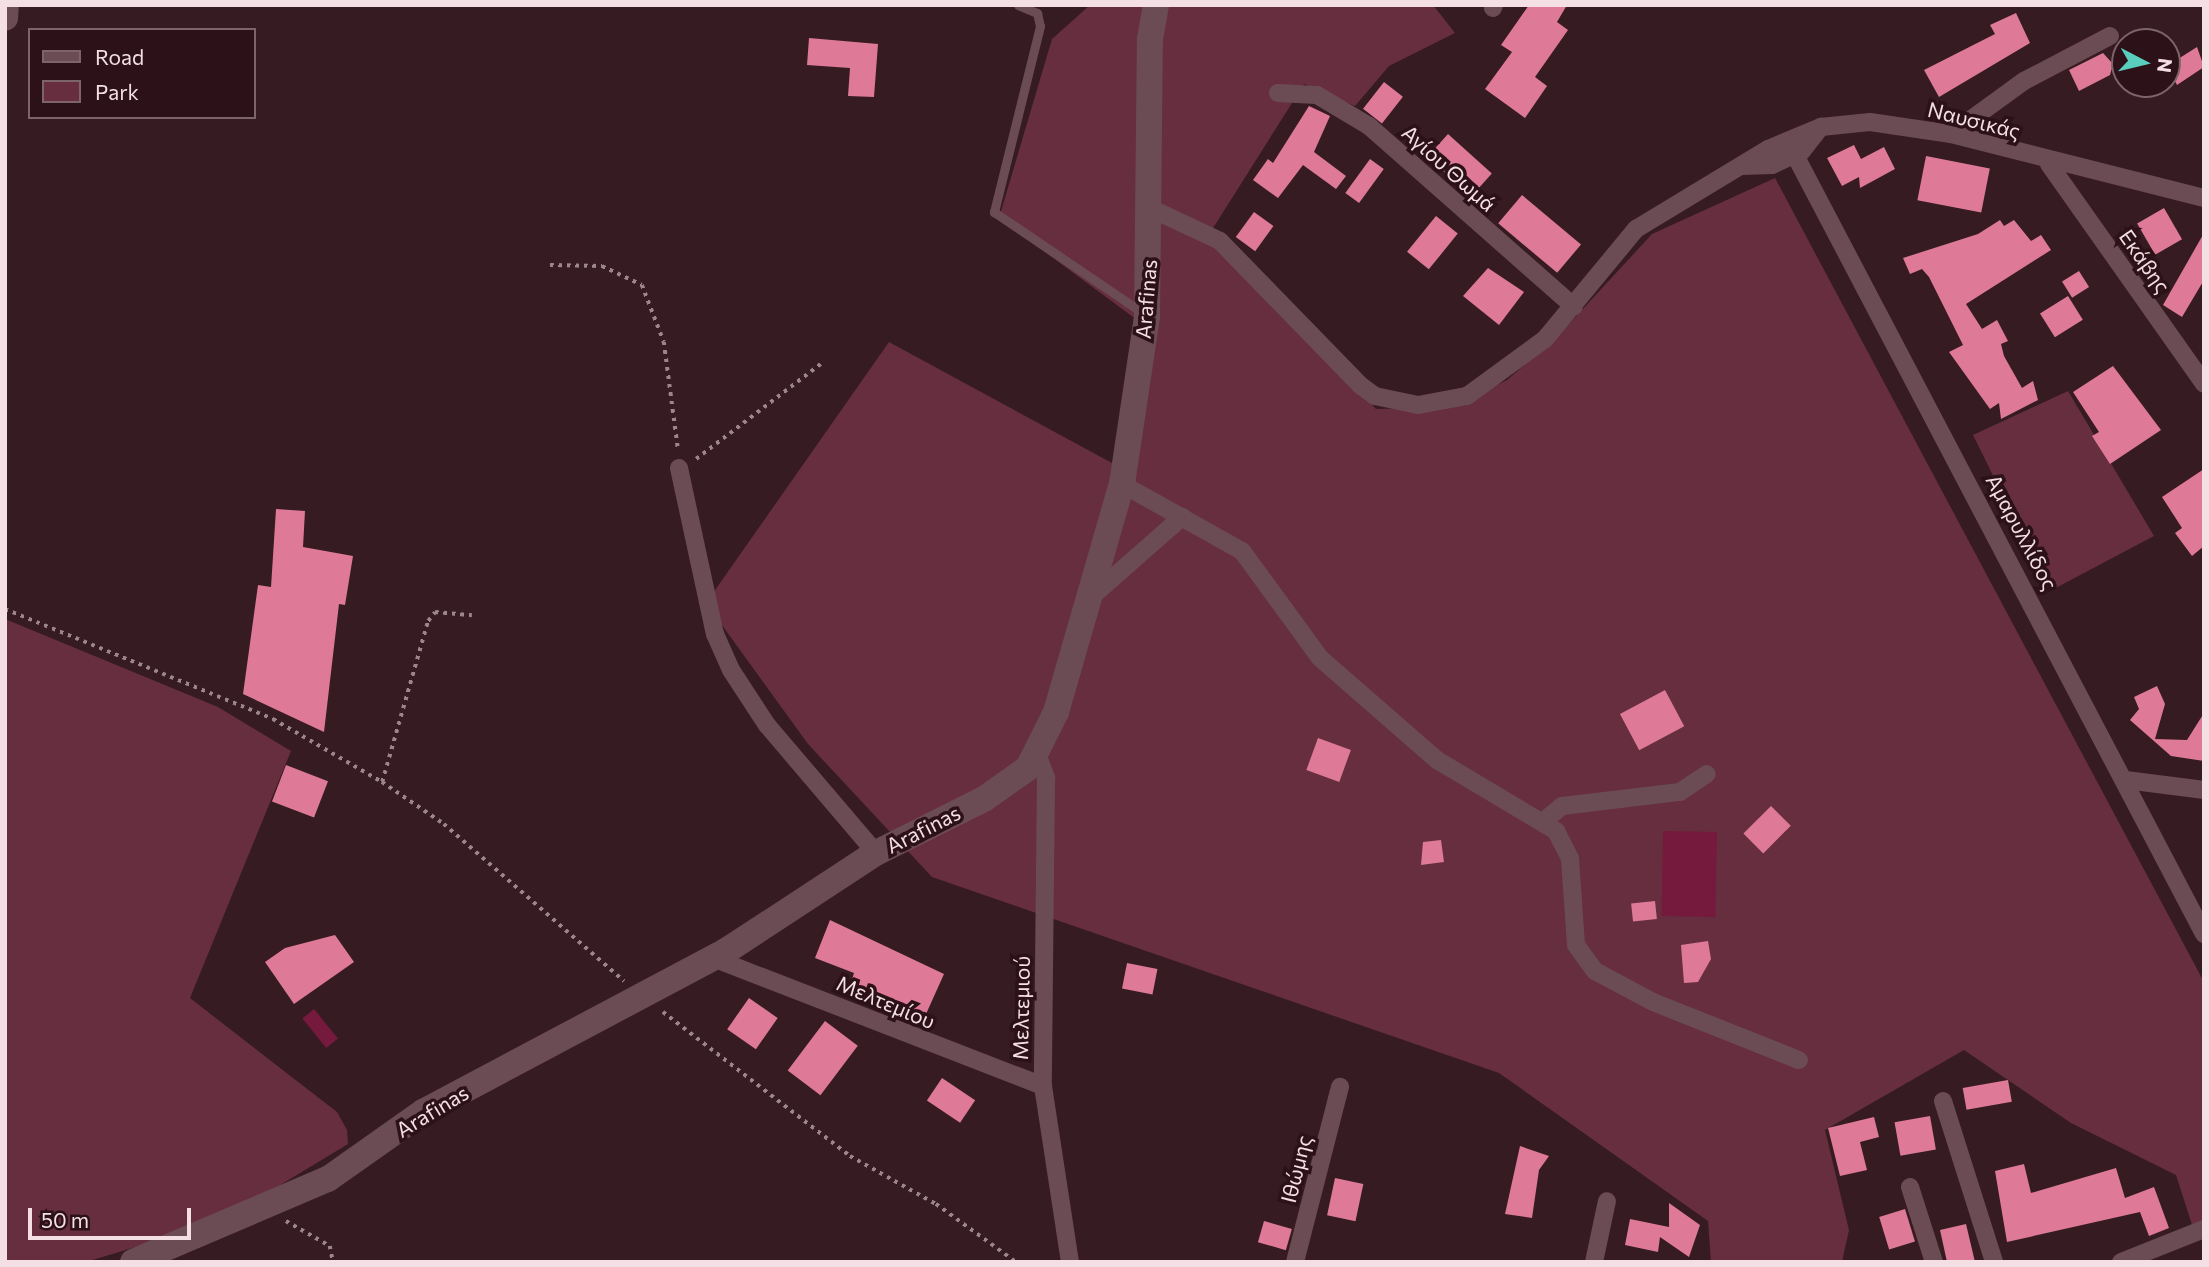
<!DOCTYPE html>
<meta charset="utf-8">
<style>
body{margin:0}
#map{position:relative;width:2209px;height:1267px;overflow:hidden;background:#361b23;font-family:Commissioner,sans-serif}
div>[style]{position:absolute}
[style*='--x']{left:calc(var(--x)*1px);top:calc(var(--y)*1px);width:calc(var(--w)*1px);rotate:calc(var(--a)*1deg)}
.green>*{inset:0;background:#662e3f}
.water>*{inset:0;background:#751a3d;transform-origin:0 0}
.building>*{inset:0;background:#de7a97;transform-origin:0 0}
.path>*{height:3.5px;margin-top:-1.75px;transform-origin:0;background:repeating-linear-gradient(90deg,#9c858b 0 3.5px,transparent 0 8.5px)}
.lane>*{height:9px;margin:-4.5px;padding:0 4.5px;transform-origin:4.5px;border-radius:4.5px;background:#6c4c54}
.street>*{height:18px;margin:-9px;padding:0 9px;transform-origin:9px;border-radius:9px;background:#6c4c54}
.secondary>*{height:26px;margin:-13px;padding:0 13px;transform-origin:13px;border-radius:13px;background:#6c4c54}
span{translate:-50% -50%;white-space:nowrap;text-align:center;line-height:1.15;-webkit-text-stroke:7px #2c1119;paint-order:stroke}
.street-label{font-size:21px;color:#f4e0e4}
.frame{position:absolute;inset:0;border:7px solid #f4e0e4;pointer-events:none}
.legend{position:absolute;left:28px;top:28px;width:228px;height:91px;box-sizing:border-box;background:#2c1119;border:2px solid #7c646a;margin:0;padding:9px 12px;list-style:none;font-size:21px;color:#f4e0e4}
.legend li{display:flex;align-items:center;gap:14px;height:35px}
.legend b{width:35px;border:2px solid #7c646a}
.north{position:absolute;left:2111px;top:28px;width:70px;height:70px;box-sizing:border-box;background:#2c1119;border:2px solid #7c646a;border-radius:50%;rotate:97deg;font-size:19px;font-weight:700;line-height:28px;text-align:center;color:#f4e0e4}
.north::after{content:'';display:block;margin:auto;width:24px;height:32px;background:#5acebd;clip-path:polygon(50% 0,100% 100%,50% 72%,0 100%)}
.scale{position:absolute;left:28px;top:1208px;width:163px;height:32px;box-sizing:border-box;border:4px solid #f4e0e4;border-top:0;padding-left:9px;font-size:21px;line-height:24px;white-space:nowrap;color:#f4e0e4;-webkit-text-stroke:5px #2c1119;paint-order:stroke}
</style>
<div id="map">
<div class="green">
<div style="clip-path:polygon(1090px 5px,1433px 5px,1455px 33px,1389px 66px,1355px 106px,1304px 84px,1208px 236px,1376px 409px,1452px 407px,1507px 380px,1556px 338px,1652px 234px,1775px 178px,2204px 982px,2204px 1227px,2194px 1231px,2176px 1175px,2071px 1123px,1964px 1050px,1825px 1130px,1849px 1230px,1842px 1262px,1711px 1262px,1708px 1221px,1499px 1073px,932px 877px,808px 744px,706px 603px,889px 342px,1136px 476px,1148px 328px,999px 218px,1052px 39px)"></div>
<div style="clip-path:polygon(2068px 391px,2154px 536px,2050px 591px,1973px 435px)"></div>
<div style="clip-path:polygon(5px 619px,218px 707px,291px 751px,190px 998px,337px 1112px,347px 1130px,348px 1144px,277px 1187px,155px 1241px,86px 1262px,5px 1262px)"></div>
</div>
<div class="water">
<div style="left:1663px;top:831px;width:54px;height:85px;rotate:1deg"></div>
<div style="left:314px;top:1009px;width:38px;height:15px;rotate:51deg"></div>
</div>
<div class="building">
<div style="clip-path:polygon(1529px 5px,1567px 5px,1557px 22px,1568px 30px,1535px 77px,1547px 86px,1525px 118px,1485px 89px,1512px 52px,1501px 45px)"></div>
<div style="clip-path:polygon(2016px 13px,2030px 43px,1939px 97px,1924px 70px,1995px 34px,1990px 25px)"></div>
<div style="clip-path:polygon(809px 38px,878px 44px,874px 97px,848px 96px,850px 68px,807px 65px)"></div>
<div style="clip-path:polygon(2197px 47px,2204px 67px,2177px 85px,2167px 66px)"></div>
<div style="clip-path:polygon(2103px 53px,2113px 64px,2110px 75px,2079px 91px,2069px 70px)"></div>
<div style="left:1384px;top:82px;width:24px;height:34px;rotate:38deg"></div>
<div style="clip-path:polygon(1309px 106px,1330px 116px,1314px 152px,1346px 176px,1336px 189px,1303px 165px,1278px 198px,1253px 180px,1268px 159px,1273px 163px)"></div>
<div style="left:1448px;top:134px;width:59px;height:31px;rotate:42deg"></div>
<div style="clip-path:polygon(1854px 145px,1861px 159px,1884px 147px,1895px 169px,1860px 188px,1859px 177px,1842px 186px,1827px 158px)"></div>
<div style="left:1926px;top:156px;width:65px;height:45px;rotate:11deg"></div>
<div style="left:1370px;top:159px;width:17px;height:42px;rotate:36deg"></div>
<div style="left:1522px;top:195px;width:77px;height:37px;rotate:40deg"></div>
<div style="left:2164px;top:208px;width:36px;height:31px;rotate:60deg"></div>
<div style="left:1254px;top:212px;width:24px;height:31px;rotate:36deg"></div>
<div style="left:1436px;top:216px;width:28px;height:46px;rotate:39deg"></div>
<div style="clip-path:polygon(2000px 220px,2004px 226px,2014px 220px,2031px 241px,2041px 235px,2051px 250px,1966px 304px,1982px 329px,1997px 320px,2008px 341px,2001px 344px,2004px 356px,2022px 388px,2033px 381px,2038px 400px,2001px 419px,1999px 403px,1990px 409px,1949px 352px,1963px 345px,1929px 277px,1922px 269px,1910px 274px,1903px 258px,1978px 234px)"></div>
<div style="clip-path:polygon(2204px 233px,2204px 280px,2182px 317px,2163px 305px)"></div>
<div style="clip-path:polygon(1488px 268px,1524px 292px,1499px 325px,1463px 296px)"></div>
<div style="left:2079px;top:271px;width:19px;height:20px;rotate:58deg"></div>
<div style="left:2068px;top:296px;width:28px;height:33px;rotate:58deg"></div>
<div style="clip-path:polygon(2113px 366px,2161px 430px,2110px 464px,2092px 436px,2099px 432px,2073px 392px)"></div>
<div style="clip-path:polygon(2204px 469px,2204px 546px,2192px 556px,2175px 533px,2182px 528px,2162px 497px)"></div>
<div style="clip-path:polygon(276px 509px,305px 511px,303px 547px,353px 556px,345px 605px,339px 604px,324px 732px,243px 694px,258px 585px,271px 587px)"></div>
<div style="clip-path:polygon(2157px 686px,2165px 704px,2155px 739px,2187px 740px,2204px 713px,2204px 761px,2171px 756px,2130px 720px,2139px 709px,2134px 697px)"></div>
<div style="left:1665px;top:690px;width:41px;height:51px;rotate:62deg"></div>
<div style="left:1318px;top:738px;width:35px;height:34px;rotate:20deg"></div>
<div style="left:286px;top:765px;width:45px;height:39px;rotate:21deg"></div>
<div style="left:1771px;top:806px;width:28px;height:39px;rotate:45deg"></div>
<div style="clip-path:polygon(1441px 840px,1444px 862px,1421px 865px,1423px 842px)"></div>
<div style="left:1655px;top:901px;width:18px;height:24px;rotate:84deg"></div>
<div style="clip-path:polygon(830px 920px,944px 974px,922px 1023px,890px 1009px,893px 1001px,850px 986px,854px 973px,815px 958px)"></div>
<div style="clip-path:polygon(335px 935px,354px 962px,294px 1004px,265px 962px,285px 948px)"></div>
<div style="clip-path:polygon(1708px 941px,1711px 959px,1698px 982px,1684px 983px,1681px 945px)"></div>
<div style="left:1127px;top:963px;width:31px;height:26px;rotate:11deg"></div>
<div style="left:749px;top:998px;width:35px;height:38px;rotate:35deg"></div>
<div style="left:825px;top:1021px;width:41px;height:62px;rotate:37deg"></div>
<div style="left:942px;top:1078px;width:40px;height:27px;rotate:34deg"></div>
<div style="left:2008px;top:1080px;width:22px;height:46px;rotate:80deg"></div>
<div style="left:1930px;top:1116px;width:34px;height:36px;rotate:80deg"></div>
<div style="clip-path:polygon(1874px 1117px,1879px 1137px,1860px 1142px,1867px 1170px,1840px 1176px,1828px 1128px)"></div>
<div style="clip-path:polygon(1520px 1146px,1549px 1156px,1539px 1170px,1532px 1218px,1505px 1214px)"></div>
<div style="clip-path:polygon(2024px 1164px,2031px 1193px,2116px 1168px,2125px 1198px,2154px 1187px,2169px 1228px,2149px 1236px,2140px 1212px,2007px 1242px,1995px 1171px)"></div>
<div style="left:1335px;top:1178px;width:29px;height:38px;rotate:12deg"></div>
<div style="clip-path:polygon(1669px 1203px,1700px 1225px,1689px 1257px,1660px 1237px,1658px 1252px,1625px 1245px,1630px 1219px,1669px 1227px)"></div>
<div style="left:1905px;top:1209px;width:34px;height:27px;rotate:73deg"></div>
<div style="left:1264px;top:1221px;width:29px;height:22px;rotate:16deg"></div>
<div style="clip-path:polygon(1966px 1224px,1975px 1262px,1947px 1262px,1940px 1230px)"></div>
</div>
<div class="path">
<div style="--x:550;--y:265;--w:52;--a:1.1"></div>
<div style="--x:602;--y:266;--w:44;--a:25.4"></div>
<div style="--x:642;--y:285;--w:61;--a:68.9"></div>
<div style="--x:664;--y:342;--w:107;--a:82.5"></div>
<div style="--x:696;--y:459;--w:158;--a:-37.3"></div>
<div style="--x:5;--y:609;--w:290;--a:22.3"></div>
<div style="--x:273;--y:719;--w:126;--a:30"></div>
<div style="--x:382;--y:782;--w:75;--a:34.1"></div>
<div style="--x:444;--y:824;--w:239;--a:41.1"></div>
<div style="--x:382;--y:782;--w:167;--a:-74.1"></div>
<div style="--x:428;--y:621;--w:11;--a:-52"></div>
<div style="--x:435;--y:612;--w:37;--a:5"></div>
<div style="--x:663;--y:1012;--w:236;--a:37.6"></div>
<div style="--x:850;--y:1156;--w:98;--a:29.2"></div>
<div style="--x:936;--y:1204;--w:99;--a:35.9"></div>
<div style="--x:286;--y:1221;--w:51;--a:29.6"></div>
<div style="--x:330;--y:1246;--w:16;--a:79"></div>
</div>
<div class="lane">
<div style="--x:1018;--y:5;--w:21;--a:23"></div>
<div style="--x:1037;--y:13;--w:13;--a:77"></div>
<div style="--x:1040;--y:26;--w:192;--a:103.9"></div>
<div style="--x:994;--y:212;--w:180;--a:34.1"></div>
</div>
<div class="street">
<div style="--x:1493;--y:8;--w:3;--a:-72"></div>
<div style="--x:1278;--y:93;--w:39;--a:3"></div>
<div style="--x:1317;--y:95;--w:61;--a:30.8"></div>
<div style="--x:1369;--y:126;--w:273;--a:41.4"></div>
<div style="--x:1951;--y:134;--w:90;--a:-36"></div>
<div style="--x:2024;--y:81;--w:97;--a:-27.6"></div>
<div style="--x:1795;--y:155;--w:880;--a:62.3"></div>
<div style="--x:2049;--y:164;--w:269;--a:54.8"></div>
<div style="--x:1741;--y:166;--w:31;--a:-2"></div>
<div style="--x:1772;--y:165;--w:33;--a:-25"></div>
<div style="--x:1802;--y:151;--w:31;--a:-52"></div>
<div style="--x:1152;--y:209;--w:75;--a:25.2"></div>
<div style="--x:1220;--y:241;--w:201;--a:45.8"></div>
<div style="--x:1360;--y:385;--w:19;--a:36"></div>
<div style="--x:1375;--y:396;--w:44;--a:11.8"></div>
<div style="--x:1418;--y:405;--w:50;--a:-10.4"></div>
<div style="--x:1467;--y:396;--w:97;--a:-36.2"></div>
<div style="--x:1545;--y:339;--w:143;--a:-50.4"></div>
<div style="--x:1636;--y:229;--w:154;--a:-31.2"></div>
<div style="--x:1768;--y:149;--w:57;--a:-22.5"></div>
<div style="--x:1821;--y:127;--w:49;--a:-5.8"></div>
<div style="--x:1870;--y:122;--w:82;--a:8.4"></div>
<div style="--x:1951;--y:134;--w:261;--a:14.2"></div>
<div style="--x:679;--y:468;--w:170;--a:77.8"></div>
<div style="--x:715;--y:634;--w:39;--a:66"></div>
<div style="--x:731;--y:670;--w:66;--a:56.8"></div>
<div style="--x:767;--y:725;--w:168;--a:49.6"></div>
<div style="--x:1122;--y:484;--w:137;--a:29.2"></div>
<div style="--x:1242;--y:551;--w:132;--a:53.9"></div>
<div style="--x:1320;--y:658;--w:155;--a:41.1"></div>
<div style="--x:1437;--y:760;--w:139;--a:30.8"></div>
<div style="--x:1556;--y:831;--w:31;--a:63"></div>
<div style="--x:1570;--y:859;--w:86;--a:86"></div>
<div style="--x:1576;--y:945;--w:32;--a:54"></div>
<div style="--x:1595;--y:971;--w:66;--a:28.1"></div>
<div style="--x:1653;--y:1002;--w:157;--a:21.7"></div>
<div style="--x:1090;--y:598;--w:123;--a:-41.4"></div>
<div style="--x:1037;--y:754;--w:26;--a:69"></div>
<div style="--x:1046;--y:778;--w:308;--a:90.6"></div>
<div style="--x:1043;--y:1086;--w:178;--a:81.3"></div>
<div style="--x:2126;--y:780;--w:79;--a:7.3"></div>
<div style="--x:1544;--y:821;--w:23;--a:-40"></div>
<div style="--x:1562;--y:806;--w:119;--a:-6.8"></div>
<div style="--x:1680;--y:792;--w:32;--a:-34"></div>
<div style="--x:713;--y:958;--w:354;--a:21.2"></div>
<div style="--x:1943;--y:1101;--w:169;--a:72.4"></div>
<div style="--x:1910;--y:1187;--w:79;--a:72.3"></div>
<div style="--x:1295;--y:1262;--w:181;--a:-75.6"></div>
<div style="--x:1594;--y:1262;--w:62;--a:-78"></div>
<div style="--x:2121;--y:1262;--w:89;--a:-21.7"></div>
</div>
<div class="secondary">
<div style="--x:5;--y:18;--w:13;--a:-86"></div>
<div style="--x:133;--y:1262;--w:212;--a:-23.1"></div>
<div style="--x:328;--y:1179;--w:116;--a:-35.2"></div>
<div style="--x:423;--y:1112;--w:343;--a:-28"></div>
<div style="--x:726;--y:951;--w:179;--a:-33.2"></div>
<div style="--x:876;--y:853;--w:121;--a:-26.6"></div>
<div style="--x:984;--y:799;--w:54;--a:-35.2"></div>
<div style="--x:1028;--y:768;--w:63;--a:-63.4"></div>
<div style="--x:1056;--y:712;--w:237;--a:-73.9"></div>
<div style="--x:1122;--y:484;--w:170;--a:-81.5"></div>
<div style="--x:1147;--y:316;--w:277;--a:-89.4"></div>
<div style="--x:1150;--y:39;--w:35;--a:-80"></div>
</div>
<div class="street-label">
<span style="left:1974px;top:120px;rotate:14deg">Ναυσικάς</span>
<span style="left:1449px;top:168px;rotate:42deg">Αγίου Θωμά</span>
<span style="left:2145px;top:261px;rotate:55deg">Εκάβης</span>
<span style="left:1146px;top:299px;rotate:-85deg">Arafinas</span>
<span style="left:2022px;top:532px;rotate:62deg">Αμαρυλλίδος</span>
<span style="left:923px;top:829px;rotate:-27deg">Arafinas</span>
<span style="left:886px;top:1002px;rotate:23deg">Μελτεμίου</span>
<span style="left:1021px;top:1008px;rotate:-89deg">Μελτεμιού</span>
<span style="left:432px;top:1111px;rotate:-31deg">Arafinas</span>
<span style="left:1296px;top:1169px;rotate:-76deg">Ιθώμης</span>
</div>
<div class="frame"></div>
<ul class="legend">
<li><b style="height:9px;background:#6c4c54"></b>Road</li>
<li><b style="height:19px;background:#662e3f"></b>Park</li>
</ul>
<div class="north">N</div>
<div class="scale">50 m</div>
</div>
